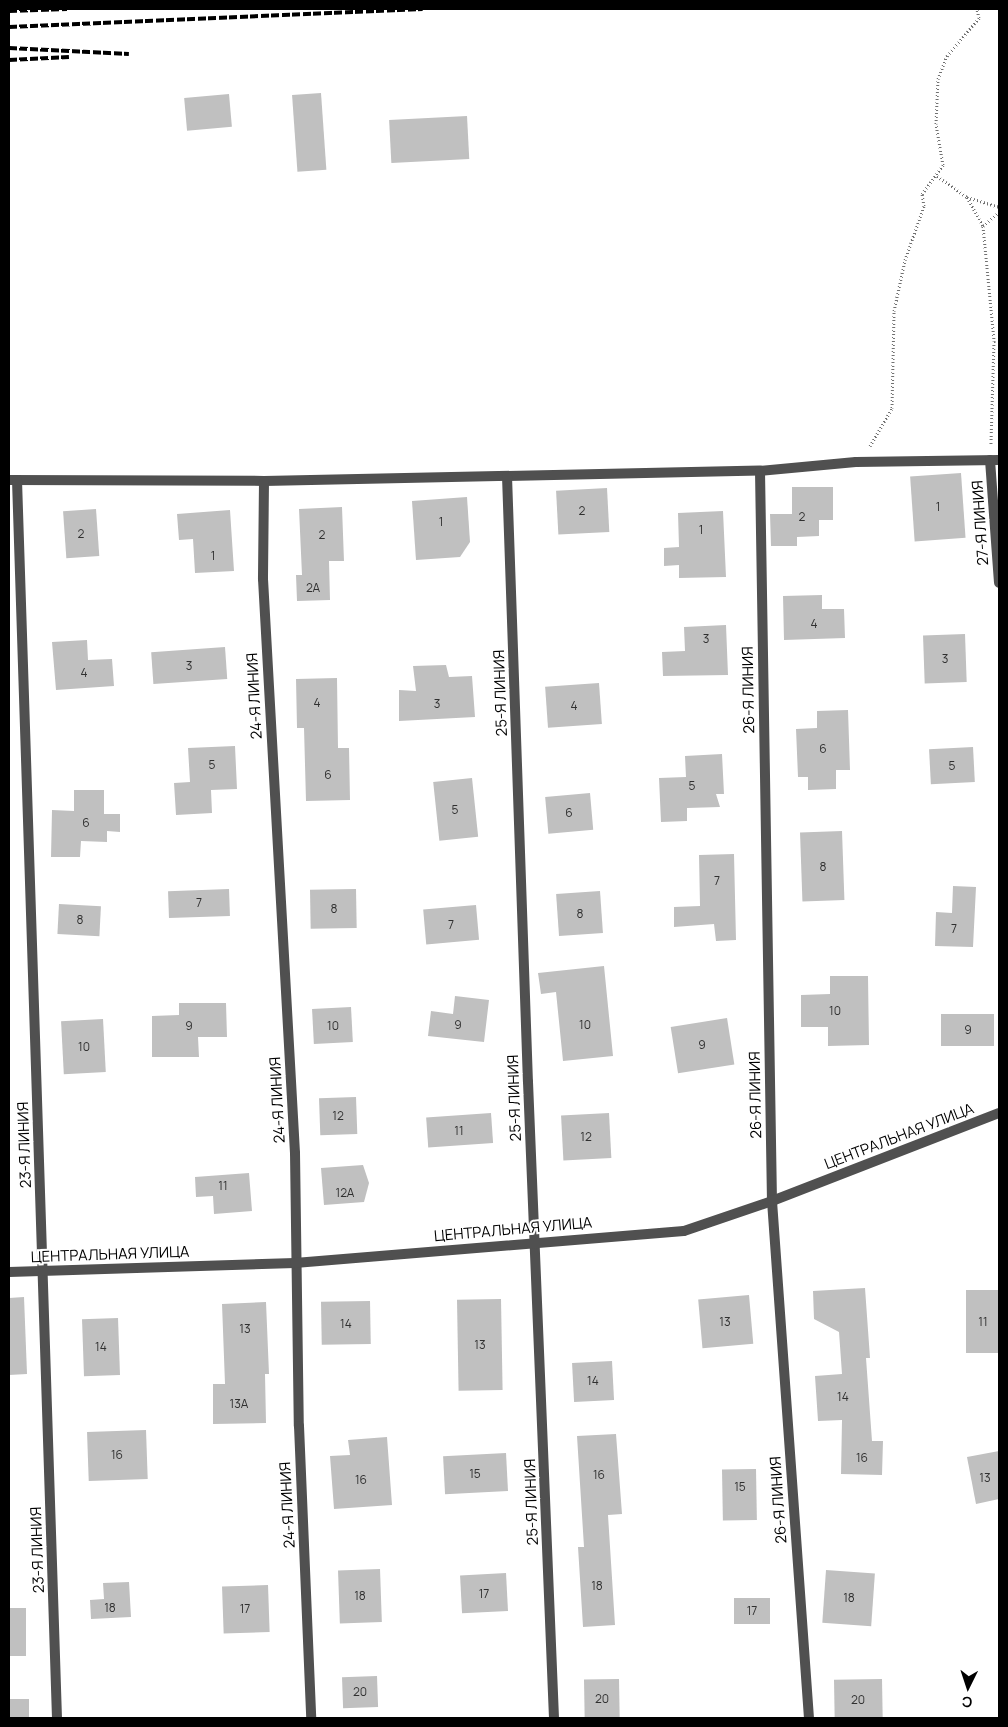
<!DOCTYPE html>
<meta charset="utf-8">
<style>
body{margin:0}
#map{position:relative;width:1008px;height:1727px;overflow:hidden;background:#fff;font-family:Manrope,sans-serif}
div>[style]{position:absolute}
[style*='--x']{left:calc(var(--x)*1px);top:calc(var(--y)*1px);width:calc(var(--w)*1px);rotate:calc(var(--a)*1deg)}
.building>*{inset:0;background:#c0c0c0;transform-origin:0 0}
.path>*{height:3px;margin-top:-1.5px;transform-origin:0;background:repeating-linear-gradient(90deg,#727272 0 1px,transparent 0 3.5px)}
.service>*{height:10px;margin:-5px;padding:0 5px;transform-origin:5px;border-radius:5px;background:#505050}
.minor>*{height:10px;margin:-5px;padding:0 5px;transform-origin:5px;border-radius:5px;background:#505050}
.rail>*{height:4px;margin-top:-2px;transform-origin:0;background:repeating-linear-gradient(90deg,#000 0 8px,transparent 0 10.5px)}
span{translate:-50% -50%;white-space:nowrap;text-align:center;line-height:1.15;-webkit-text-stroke:4px #fff;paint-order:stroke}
.number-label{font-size:12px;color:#303030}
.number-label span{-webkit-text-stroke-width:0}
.street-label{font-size:15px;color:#000}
.frame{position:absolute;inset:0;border:10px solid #000;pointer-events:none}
.north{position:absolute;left:943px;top:1662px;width:50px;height:50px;-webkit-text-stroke:4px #fff;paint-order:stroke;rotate:184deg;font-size:14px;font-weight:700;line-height:20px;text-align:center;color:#000}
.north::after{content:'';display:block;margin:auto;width:18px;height:22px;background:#000;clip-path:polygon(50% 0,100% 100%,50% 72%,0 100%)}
</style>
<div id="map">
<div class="building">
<div style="left:321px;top:93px;width:77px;height:29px;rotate:86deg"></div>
<div style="left:229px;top:94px;width:33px;height:45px;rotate:85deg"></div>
<div style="left:467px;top:116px;width:43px;height:78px;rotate:87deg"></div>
<div style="left:961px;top:473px;width:65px;height:51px;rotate:86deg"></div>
<div style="clip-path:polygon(792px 487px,833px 487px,833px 520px,819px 520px,819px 536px,797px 537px,797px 546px,771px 546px,770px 514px,792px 514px)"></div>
<div style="left:607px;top:488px;width:44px;height:51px;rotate:87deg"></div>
<div style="clip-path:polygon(467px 497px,470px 542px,460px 557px,416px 560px,412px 501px)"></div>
<div style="clip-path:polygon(342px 507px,344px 561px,329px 561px,330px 600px,297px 601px,296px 575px,302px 575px,299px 509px)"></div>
<div style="left:96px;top:509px;width:47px;height:33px;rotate:86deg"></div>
<div style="clip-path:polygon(230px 510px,234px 571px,195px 573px,193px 539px,179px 540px,177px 514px)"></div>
<div style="clip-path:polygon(723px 511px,726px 577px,679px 578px,679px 565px,664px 566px,664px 548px,679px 547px,678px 513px)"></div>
<div style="clip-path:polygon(822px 595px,822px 609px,844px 609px,845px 638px,784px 640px,783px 596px)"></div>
<div style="clip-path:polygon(726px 625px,728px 675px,663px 676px,662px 652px,685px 651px,684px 627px)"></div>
<div style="left:965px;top:634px;width:48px;height:42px;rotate:88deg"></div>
<div style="clip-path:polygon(87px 640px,88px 660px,112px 659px,114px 686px,56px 690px,52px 642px)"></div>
<div style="left:225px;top:647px;width:32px;height:74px;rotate:86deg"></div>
<div style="clip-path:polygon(446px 665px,449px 677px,472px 676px,475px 717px,399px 721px,399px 690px,416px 691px,413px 666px)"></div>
<div style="clip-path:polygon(337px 678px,338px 748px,349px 748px,350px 800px,306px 801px,304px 728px,297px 728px,296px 679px)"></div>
<div style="left:599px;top:683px;width:41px;height:54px;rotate:86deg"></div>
<div style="clip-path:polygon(848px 710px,850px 770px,836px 770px,836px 789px,808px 790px,808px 777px,798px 777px,796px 729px,817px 728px,817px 711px)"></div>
<div style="clip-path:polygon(235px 746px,237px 789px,211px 790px,212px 813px,176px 815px,174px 783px,190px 782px,188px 748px)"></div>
<div style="left:973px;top:747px;width:35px;height:44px;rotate:87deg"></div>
<div style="clip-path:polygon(722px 754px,724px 794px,716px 794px,720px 807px,687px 808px,687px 821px,661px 822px,659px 778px,686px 777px,685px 756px)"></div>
<div style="left:472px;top:778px;width:59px;height:39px;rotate:84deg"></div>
<div style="clip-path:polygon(74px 790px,104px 790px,104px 814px,120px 814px,120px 832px,107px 831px,107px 842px,81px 841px,80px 857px,51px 857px,52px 810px,74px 811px)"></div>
<div style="left:590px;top:793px;width:37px;height:45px;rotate:85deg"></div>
<div style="left:842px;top:831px;width:69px;height:42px;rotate:88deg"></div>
<div style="clip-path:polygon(734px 854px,736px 940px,716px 941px,714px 924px,674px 927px,674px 907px,700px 906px,699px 855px)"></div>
<div style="clip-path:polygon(953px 886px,976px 887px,973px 947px,935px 946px,936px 912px,952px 913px)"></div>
<div style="left:229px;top:889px;width:27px;height:61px;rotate:88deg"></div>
<div style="left:356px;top:889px;width:39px;height:46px;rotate:89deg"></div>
<div style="left:600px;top:891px;width:42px;height:44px;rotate:86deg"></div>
<div style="left:59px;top:904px;width:42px;height:30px;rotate:3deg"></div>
<div style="left:476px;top:905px;width:35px;height:53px;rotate:85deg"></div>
<div style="clip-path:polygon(604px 966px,613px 1056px,563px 1061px,556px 992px,541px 994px,538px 973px)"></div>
<div style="clip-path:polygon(830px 976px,868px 976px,869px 1045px,828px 1046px,828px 1027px,801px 1027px,801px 995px,830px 994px)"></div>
<div style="clip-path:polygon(455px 996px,489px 1000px,484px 1042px,428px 1036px,431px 1011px,453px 1014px)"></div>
<div style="clip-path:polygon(179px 1003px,226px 1003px,227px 1037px,198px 1037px,199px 1057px,152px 1057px,152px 1016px,179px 1015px)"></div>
<div style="left:351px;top:1007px;width:35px;height:39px;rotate:87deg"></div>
<div style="left:941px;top:1014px;width:53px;height:32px"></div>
<div style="left:727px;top:1018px;width:47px;height:57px;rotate:81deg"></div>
<div style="left:103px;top:1019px;width:53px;height:42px;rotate:87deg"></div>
<div style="left:356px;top:1097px;width:37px;height:37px;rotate:88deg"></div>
<div style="left:491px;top:1113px;width:30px;height:65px;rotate:86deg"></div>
<div style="left:609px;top:1113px;width:45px;height:48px;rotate:87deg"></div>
<div style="clip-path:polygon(363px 1165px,369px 1183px,364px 1202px,324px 1205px,321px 1168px)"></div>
<div style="clip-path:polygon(249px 1173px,252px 1211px,214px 1214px,213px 1196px,196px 1197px,195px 1177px)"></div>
<div style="clip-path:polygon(865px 1288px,870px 1358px,866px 1358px,872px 1441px,883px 1441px,882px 1475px,841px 1474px,842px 1420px,818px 1421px,815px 1376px,842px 1374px,839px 1332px,814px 1319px,813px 1291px)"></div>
<div style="left:999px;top:1290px;width:63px;height:33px;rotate:90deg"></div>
<div style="left:749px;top:1295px;width:49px;height:51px;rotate:85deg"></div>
<div style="clip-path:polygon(24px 1297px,27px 1374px,9px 1375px,9px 1298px)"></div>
<div style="left:501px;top:1299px;width:91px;height:44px;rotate:89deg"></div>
<div style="left:370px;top:1301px;width:43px;height:49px;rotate:89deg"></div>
<div style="clip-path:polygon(266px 1302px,269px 1374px,265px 1374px,266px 1423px,213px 1424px,213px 1384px,225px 1384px,222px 1304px)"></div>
<div style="left:118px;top:1318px;width:57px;height:36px;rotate:88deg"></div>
<div style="left:612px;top:1361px;width:39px;height:40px;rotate:87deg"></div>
<div style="left:146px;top:1430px;width:49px;height:59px;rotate:88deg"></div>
<div style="clip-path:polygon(616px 1434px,622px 1514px,608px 1515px,615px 1625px,583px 1627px,578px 1547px,584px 1547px,577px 1436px)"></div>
<div style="clip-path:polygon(387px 1437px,392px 1505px,334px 1509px,330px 1456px,350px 1455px,348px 1440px)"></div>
<div style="clip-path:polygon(999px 1451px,999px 1499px,976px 1504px,967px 1457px)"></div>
<div style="left:506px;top:1453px;width:38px;height:63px;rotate:87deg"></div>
<div style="left:756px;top:1469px;width:51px;height:34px;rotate:89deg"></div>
<div style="left:380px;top:1569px;width:53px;height:42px;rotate:88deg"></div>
<div style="left:826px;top:1570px;width:49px;height:53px;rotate:4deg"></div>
<div style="left:506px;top:1573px;width:38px;height:46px;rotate:87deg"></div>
<div style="clip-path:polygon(129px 1582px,131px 1617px,91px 1619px,90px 1600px,104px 1599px,103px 1583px)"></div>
<div style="left:268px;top:1585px;width:47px;height:46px;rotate:88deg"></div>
<div style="left:734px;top:1598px;width:36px;height:26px"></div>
<div style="left:9px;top:1608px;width:17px;height:48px"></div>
<div style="left:377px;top:1676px;width:31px;height:35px;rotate:88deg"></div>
<div style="left:619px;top:1679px;width:39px;height:35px;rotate:89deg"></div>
<div style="left:882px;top:1679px;width:39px;height:48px;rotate:89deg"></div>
<div style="left:9px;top:1699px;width:20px;height:19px"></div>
</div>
<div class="path">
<div style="--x:937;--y:176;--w:37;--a:35"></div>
<div style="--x:967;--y:197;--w:34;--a:17"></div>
<div style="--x:967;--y:197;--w:33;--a:61"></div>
<div style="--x:983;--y:226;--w:116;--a:84.5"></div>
<div style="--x:994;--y:341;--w:103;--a:91.7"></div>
<div style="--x:983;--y:226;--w:21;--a:-41"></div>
<div style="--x:870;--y:446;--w:44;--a:-59.9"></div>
<div style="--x:892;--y:408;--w:97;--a:-88.8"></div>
<div style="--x:894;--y:311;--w:52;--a:-77.8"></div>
<div style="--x:905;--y:260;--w:57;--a:-70.6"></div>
<div style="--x:924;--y:206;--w:12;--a:-99"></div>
<div style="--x:922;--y:194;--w:36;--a:-54"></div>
<div style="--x:943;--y:165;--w:42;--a:-99.7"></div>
<div style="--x:936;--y:124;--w:45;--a:-87.5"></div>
<div style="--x:938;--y:79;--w:25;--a:-69"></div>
<div style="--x:947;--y:56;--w:50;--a:-49.9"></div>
<div style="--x:979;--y:18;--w:9;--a:-103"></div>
</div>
<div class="service">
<div style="--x:9;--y:480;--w:255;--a:0.2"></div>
<div style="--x:264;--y:481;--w:496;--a:-1.2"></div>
<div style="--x:760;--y:471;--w:96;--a:-5.4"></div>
<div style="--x:856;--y:462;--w:143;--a:-0.8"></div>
</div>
<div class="minor">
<div style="--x:990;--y:460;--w:123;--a:85.8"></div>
<div style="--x:760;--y:471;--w:730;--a:89.06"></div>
<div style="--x:772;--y:1201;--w:518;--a:85.91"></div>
<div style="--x:507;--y:476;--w:606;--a:88.02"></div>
<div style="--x:528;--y:1082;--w:637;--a:87.66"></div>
<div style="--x:17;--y:480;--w:1239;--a:88.15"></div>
<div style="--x:264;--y:481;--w:98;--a:90.6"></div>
<div style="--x:263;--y:579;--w:575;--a:86.81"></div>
<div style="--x:295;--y:1153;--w:273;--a:89.2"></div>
<div style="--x:299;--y:1426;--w:292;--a:87.6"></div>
<div style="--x:9;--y:1272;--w:286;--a:-1.8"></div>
<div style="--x:295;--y:1263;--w:390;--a:-4.7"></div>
<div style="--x:684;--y:1231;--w:93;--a:-18.8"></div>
<div style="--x:772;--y:1201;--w:243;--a:-21.2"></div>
</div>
<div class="rail">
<div style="--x:9;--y:11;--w:58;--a:-2"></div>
<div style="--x:9;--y:27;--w:414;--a:-2.5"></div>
<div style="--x:9;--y:48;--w:120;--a:2.9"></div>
<div style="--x:9;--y:60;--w:60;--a:-2.9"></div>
</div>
<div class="number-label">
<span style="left:938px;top:507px">1</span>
<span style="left:582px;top:511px">2</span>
<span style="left:802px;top:517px">2</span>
<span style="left:441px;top:522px">1</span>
<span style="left:701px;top:530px">1</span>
<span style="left:81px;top:534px">2</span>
<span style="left:322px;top:535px">2</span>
<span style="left:213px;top:556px">1</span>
<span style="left:313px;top:588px">2А</span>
<span style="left:814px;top:624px">4</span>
<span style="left:706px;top:639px">3</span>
<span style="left:945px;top:659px">3</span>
<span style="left:189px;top:666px">3</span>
<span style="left:84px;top:673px">4</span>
<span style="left:317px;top:703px">4</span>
<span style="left:437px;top:704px">3</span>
<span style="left:574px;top:706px">4</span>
<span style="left:823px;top:749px">6</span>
<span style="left:212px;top:765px">5</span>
<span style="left:952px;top:766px">5</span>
<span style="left:328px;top:775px">6</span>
<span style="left:692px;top:786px">5</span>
<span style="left:455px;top:810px">5</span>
<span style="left:569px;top:813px">6</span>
<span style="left:86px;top:823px">6</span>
<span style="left:823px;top:867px">8</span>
<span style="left:717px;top:881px">7</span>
<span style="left:199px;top:903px">7</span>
<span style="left:334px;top:909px">8</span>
<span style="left:580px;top:914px">8</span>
<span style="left:80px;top:920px">8</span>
<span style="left:451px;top:925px">7</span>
<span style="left:954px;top:929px">7</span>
<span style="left:835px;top:1011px">10</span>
<span style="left:458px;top:1025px">9</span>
<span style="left:585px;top:1025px">10</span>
<span style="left:189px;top:1026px">9</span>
<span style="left:333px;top:1026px">10</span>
<span style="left:968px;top:1030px">9</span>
<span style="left:702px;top:1045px">9</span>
<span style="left:84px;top:1047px">10</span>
<span style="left:338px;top:1116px">12</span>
<span style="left:459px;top:1131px">11</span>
<span style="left:586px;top:1137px">12</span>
<span style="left:223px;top:1186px">11</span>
<span style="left:345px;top:1193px">12А</span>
<span style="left:725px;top:1322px">13</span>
<span style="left:983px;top:1322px">11</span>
<span style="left:346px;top:1324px">14</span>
<span style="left:245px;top:1329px">13</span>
<span style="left:480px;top:1345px">13</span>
<span style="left:101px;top:1347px">14</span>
<span style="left:593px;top:1381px">14</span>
<span style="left:843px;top:1397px">14</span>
<span style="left:239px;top:1404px">13А</span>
<span style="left:117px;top:1455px">16</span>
<span style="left:862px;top:1458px">16</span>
<span style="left:475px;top:1474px">15</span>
<span style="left:599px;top:1475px">16</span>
<span style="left:985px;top:1478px">13</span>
<span style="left:361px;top:1480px">16</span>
<span style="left:740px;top:1487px">15</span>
<span style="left:597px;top:1586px">18</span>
<span style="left:484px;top:1594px">17</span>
<span style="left:360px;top:1596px">18</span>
<span style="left:849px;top:1598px">18</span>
<span style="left:110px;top:1608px">18</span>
<span style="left:245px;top:1609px">17</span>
<span style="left:752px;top:1611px">17</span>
<span style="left:360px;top:1692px">20</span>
<span style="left:602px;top:1699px">20</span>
<span style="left:858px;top:1700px">20</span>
</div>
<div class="street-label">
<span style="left:980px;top:523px;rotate:-94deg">27-Я ЛИНИЯ</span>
<span style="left:748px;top:690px;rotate:-91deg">26-Я ЛИНИЯ</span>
<span style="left:500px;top:693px;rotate:-92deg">25-Я ЛИНИЯ</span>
<span style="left:254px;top:696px;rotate:-93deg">24-Я ЛИНИЯ</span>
<span style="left:755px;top:1095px;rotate:-91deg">26-Я ЛИНИЯ</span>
<span style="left:514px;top:1098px;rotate:-92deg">25-Я ЛИНИЯ</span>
<span style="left:277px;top:1100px;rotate:-93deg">24-Я ЛИНИЯ</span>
<span style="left:899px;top:1136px;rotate:-21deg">ЦЕНТРАЛЬНАЯ УЛИЦА</span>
<span style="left:24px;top:1145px;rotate:-92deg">23-Я ЛИНИЯ</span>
<span style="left:513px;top:1229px;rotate:-5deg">ЦЕНТРАЛЬНАЯ УЛИЦА</span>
<span style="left:110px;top:1254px;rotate:-2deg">ЦЕНТРАЛЬНАЯ УЛИЦА</span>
<span style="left:778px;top:1500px;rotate:-94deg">26-Я ЛИНИЯ</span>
<span style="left:531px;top:1502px;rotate:-92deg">25-Я ЛИНИЯ</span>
<span style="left:287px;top:1505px;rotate:-93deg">24-Я ЛИНИЯ</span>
<span style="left:37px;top:1550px;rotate:-92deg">23-Я ЛИНИЯ</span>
</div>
<div class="frame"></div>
<div class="north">С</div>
</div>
